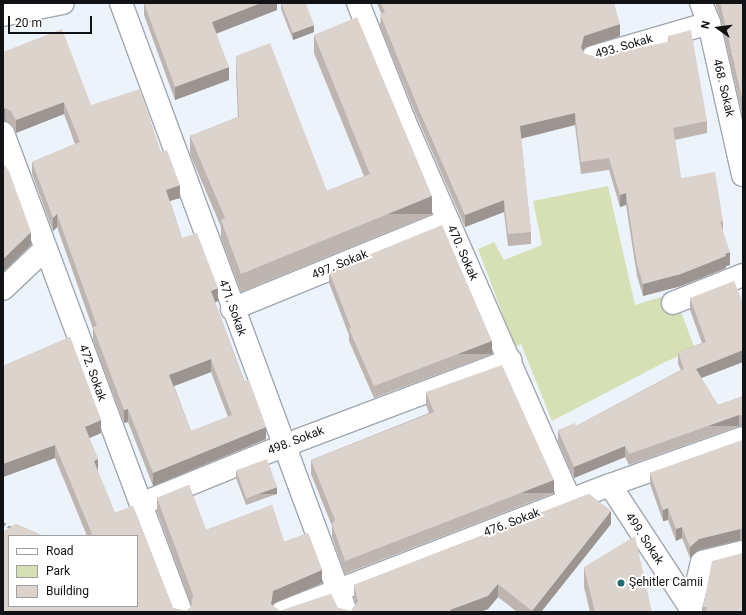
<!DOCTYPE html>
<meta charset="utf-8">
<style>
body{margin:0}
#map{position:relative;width:746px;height:615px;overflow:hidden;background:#ecf3fb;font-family:Roboto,sans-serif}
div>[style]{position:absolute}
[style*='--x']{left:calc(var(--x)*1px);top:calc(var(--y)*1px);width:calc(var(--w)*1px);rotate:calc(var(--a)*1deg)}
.green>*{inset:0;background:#d7e0b4}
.path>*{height:2.5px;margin-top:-1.25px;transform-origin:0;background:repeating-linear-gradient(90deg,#a2a8ae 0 3px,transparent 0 6px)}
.roads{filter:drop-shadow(1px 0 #a1a7af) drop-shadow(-1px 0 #a1a7af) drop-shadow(0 1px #a1a7af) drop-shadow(0 -1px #a1a7af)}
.minor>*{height:22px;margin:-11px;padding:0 11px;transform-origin:11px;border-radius:11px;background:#fff}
.tertiary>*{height:22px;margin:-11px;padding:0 11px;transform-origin:11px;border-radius:11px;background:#fff}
.wall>*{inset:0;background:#beb5b0}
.shaded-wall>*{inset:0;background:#9b9490;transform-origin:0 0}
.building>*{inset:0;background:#ddd3cd;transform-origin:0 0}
.dots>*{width:11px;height:11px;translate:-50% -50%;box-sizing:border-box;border:2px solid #fff;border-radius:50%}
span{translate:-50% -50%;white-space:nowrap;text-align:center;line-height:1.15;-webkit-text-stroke:4px #fff;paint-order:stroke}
.street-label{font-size:12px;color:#101215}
.poi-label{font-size:12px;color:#101215}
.left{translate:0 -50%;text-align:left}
.frame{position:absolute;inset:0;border:4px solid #101215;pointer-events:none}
.legend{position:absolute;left:8px;top:535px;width:130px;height:72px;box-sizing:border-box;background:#fff;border:1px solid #9fa0a1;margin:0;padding:5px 7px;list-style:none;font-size:12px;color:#101215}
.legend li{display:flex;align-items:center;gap:8px;height:20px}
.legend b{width:20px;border:1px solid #9fa0a1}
.north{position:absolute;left:698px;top:8px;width:40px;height:40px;-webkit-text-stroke:3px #fff;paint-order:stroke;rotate:284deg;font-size:11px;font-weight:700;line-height:16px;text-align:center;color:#101215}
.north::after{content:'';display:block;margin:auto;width:14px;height:18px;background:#101215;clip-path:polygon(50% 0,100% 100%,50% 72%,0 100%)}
.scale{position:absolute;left:8px;top:16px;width:84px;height:18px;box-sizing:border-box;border:2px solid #101215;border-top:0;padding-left:5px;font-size:12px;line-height:14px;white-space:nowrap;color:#101215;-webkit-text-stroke:3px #fff;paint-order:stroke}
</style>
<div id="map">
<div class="green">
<div style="clip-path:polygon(608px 186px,635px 305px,674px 293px,695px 349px,665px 362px,552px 421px,521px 344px,515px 347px,478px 249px,494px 242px,504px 260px,542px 245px,533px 201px)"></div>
</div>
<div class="path">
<div style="--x:3;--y:523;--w:12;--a:31"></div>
</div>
<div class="roads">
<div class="minor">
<div style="--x:121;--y:3;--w:649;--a:69.72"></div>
<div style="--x:358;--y:3;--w:126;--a:68.5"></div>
<div style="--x:404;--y:120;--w:415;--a:66.4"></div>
<div style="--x:701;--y:3;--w:22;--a:68"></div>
<div style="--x:709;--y:23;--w:156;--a:77.4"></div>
<div style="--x:593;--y:57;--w:121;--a:-16.3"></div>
<div style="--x:3;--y:133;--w:511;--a:69.61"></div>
<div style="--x:3;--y:289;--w:58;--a:-43.6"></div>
<div style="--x:673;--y:303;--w:75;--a:-21.8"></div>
<div style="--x:232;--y:309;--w:233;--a:-22.2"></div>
<div style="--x:610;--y:485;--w:148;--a:56.8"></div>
<div style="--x:141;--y:504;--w:153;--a:-22.2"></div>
<div style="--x:283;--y:446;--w:243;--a:-20.7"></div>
<div style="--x:282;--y:612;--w:352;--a:-21.2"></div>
<div style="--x:610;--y:485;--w:141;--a:-19.5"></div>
<div style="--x:690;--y:612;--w:51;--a:-76.5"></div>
<div style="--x:702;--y:562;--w:42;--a:-13.7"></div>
</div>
<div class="tertiary">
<div style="--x:3;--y:15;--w:61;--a:-11.3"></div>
</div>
</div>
<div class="wall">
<div style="clip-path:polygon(144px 3px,277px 3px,277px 10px,216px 34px,229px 80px,175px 100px,144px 15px)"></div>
<div style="clip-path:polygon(281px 3px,314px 32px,293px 40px,281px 9px)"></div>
<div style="clip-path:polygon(377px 3px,614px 3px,620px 36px,584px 48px,583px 52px,585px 54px,597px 57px,668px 42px,668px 36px,707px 121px,707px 133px,675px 140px,681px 178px,723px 221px,723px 231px,730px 265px,726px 266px,726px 268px,681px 286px,643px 296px,637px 276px,626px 205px,620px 207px,609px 170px,581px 174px,575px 125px,521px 138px,531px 232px,531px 244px,508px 246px,504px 212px,465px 227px,416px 115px,380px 26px,381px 13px)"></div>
<div style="clip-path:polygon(715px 3px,743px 3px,743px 118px,721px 20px)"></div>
<div style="clip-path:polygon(314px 35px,432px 214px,241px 292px,221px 238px,221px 227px,190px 154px,190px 136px,238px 117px,236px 74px,236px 56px,327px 191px,364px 176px,314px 53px)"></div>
<div style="clip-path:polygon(evenodd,3px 52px,91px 105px,161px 152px,180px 198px,170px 201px,182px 238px,218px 301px,215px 302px,266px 439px,153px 486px,128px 422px,124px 423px,93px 340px,93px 329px,57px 227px,53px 231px,32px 174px,32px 162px,75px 144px,64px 114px,16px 133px,11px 124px,5px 121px,3px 52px,211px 372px,228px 417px,191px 431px,174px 386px,211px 372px)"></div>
<div style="clip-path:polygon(329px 271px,492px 354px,374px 398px,349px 341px,349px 335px,329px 283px)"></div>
<div style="clip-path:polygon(690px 298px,743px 303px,743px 362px,701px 378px,718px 405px,743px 396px,743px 427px,739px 426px,629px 465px,625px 457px,574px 478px,558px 442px,558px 430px,576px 426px,681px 370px,678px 364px,678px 352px,702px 343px,690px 310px)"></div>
<div style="clip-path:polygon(70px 337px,101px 420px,101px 433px,89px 438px,98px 459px,98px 472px,115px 513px,133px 506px,173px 608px,186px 611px,191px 607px,191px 604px,157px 511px,157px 498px,189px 485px,206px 530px,272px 505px,284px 542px,308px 533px,322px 570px,322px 583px,273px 604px,272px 605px,280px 611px,331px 594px,338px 608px,351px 611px,356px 604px,354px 598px,354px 585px,589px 494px,611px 511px,611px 524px,541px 612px,517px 612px,498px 597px,488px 609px,480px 612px,3px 612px,3px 532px,16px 524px,41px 535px,41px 536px,9px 536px,9px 606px,137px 606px,137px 536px,87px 536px,55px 458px,3px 477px,3px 366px)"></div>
<div style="clip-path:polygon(426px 392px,554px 493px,345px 574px,332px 537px,332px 526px,311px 474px,311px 460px,429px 413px,426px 405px)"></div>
<div style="clip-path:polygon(743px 440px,743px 541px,740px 540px,699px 550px,690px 558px,682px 538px,676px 541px,668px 520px,663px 521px,650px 484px,650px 473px)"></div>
<div style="clip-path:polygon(236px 471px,277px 494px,246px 505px,236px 478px)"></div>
<div style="clip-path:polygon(743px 553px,743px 612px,703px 612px,703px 607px)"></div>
<div style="clip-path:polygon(584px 567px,652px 612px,590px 612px,584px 587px)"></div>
</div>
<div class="shaded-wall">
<div style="clip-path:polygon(261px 3px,277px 3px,277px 10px,212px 35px,212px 22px)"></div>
<div style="clip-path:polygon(620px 24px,620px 36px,584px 48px,581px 60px,581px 48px,584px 36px)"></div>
<div style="clip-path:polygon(314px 25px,314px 32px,293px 40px,293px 33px)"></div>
<div style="clip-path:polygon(229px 67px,229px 80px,175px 100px,175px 87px)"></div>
<div style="clip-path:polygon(64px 102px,64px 114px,16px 133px,16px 120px)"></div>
<div style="clip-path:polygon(5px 108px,5px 121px,3px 122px,3px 109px)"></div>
<div style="clip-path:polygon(575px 113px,575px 125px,520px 139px,520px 126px)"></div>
<div style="clip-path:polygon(180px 185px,180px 198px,166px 202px,166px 190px)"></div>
<div style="clip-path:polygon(626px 193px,626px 205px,620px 207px,620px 195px)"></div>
<div style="left:432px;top:196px;width:18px;height:206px;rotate:90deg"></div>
<div style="clip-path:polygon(504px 200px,504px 212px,465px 227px,465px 215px)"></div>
<div style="clip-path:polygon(57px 214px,57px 227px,53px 231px,53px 218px)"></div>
<div style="clip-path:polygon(31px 232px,31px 245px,3px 272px,3px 259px)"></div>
<div style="clip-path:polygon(730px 252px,730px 265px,726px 266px,726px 268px,681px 286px,643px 296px,643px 284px)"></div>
<div style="clip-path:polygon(218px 288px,218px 301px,211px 304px,211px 291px)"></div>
<div style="left:492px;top:341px;width:13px;height:126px;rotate:90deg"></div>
<div style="clip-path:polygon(743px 350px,743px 362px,696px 380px,696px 369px)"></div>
<div style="clip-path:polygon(211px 359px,211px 372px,169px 388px,169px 375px)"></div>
<div style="clip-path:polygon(128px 409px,128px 422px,124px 423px,124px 410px)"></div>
<div style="left:739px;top:415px;width:11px;height:117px;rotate:90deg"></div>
<div style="clip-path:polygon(101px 420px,101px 433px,85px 440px,85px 427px)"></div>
<div style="clip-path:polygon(266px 427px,266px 439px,153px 486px,153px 473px)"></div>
<div style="clip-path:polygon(55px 445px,55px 458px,3px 477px,3px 464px)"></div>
<div style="clip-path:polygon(625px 446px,625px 457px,574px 478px,574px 467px)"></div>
<div style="clip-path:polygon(98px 459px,98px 472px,94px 461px)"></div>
<div style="left:554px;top:480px;width:13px;height:224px;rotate:90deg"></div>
<div style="left:277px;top:487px;width:7px;height:33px;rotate:90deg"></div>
<div style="clip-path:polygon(668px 508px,668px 520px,663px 521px,663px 510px)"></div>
<div style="clip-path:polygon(611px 511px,611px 524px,541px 612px,532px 612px,532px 611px)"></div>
<div style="clip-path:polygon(682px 527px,682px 538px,676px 541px,676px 529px)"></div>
<div style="clip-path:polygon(740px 529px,740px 540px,699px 550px,690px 558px,690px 547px,699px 539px)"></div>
<div style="clip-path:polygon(322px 570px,322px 583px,273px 604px,271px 612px,271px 604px,273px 591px)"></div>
<div style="clip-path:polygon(498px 584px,498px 597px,488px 609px,480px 612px,450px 612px,450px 610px)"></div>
</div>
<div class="building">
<div style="clip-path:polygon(144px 3px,261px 3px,212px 22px,229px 67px,175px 87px)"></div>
<div style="clip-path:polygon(281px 3px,306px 3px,314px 25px,293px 33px)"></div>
<div style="clip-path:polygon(381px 3px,614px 3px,620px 24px,584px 36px,581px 48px,585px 54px,597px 57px,627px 48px,627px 50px,669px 42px,668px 36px,691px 30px,707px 121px,673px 128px,681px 178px,715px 172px,723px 221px,720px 222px,730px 252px,725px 254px,726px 256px,681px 274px,643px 284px,637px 264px,626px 193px,620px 195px,609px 158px,581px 162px,575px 113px,520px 126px,531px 232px,508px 234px,504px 200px,465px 215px,416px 103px,380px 14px,385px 12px)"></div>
<div style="clip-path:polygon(720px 3px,743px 3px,743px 103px,721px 6px)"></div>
<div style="clip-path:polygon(357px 17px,432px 196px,241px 274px,221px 220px,225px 218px,190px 136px,239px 117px,236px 56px,270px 43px,327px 191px,370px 174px,314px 35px)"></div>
<div style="clip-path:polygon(evenodd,62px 29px,91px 105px,140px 89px,161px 152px,167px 150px,180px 185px,166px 190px,182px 238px,197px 233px,218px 288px,211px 291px,244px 381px,249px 380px,266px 427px,153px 473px,128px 409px,124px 410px,93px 327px,97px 326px,57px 214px,53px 218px,32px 162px,80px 142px,64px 102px,16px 120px,11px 111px,5px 108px,3px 109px,3px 52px,62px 29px,211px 359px,232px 415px,191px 431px,169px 375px,211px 359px)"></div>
<div style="clip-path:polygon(3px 163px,9px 171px,31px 232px,3px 259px)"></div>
<div style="clip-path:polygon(442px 225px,492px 341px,374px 386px,349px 329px,351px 328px,329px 271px)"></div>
<div style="clip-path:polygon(734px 281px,743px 303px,743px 350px,696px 369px,718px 405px,743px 396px,743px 416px,739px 415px,629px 454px,625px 446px,574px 467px,558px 430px,575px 423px,576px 426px,684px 369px,678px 352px,706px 342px,690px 298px)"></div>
<div style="clip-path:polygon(70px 337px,101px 420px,85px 427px,98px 459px,94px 461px,115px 513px,133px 506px,173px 608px,186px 611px,191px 607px,193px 595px,157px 498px,189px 485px,206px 530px,272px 505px,284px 542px,308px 533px,322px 570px,273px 591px,271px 604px,280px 611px,331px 594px,338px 608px,351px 611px,358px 601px,354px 585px,589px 494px,611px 511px,532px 611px,498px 584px,488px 596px,450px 610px,451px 612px,3px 612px,3px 532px,16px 524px,41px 535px,41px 536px,9px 536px,9px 606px,137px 606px,137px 536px,89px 536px,92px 534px,55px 445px,3px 464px,3px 366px)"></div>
<div style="clip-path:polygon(502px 365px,554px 480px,345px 561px,332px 524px,335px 520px,311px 460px,434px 412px,426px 392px)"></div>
<div style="clip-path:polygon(743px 440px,743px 529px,740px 529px,699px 539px,690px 547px,682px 527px,676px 529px,668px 508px,663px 510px,650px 473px)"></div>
<div style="left:267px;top:459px;width:30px;height:33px;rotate:70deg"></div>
<div style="clip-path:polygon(635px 536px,652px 612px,595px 612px,584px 567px)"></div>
<div style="clip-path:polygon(743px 553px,743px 612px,706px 612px,707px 607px,703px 607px,712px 561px)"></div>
</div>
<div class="dots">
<div style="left:621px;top:583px;background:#1f6b70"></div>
</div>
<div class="street-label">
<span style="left:624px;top:47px;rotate:-16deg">493. Sokak</span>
<span style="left:723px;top:88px;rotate:77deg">468. Sokak</span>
<span style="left:462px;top:253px;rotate:66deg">470. Sokak</span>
<span style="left:340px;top:265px;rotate:-22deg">497. Sokak</span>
<span style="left:232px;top:308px;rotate:70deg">471. Sokak</span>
<span style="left:92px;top:373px;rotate:70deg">472. Sokak</span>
<span style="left:296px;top:441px;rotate:-21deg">498. Sokak</span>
<span style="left:512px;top:523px;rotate:-21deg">476. Sokak</span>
<span style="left:644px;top:539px;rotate:57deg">499. Sokak</span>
</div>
<div class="poi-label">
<span class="left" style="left:629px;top:583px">Şehitler Camii</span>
</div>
<div class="frame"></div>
<ul class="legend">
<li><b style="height:5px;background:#fff"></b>Road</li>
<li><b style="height:11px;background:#d7e0b4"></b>Park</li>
<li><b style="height:11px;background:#ddd3cd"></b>Building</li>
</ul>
<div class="north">N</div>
<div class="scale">20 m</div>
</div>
